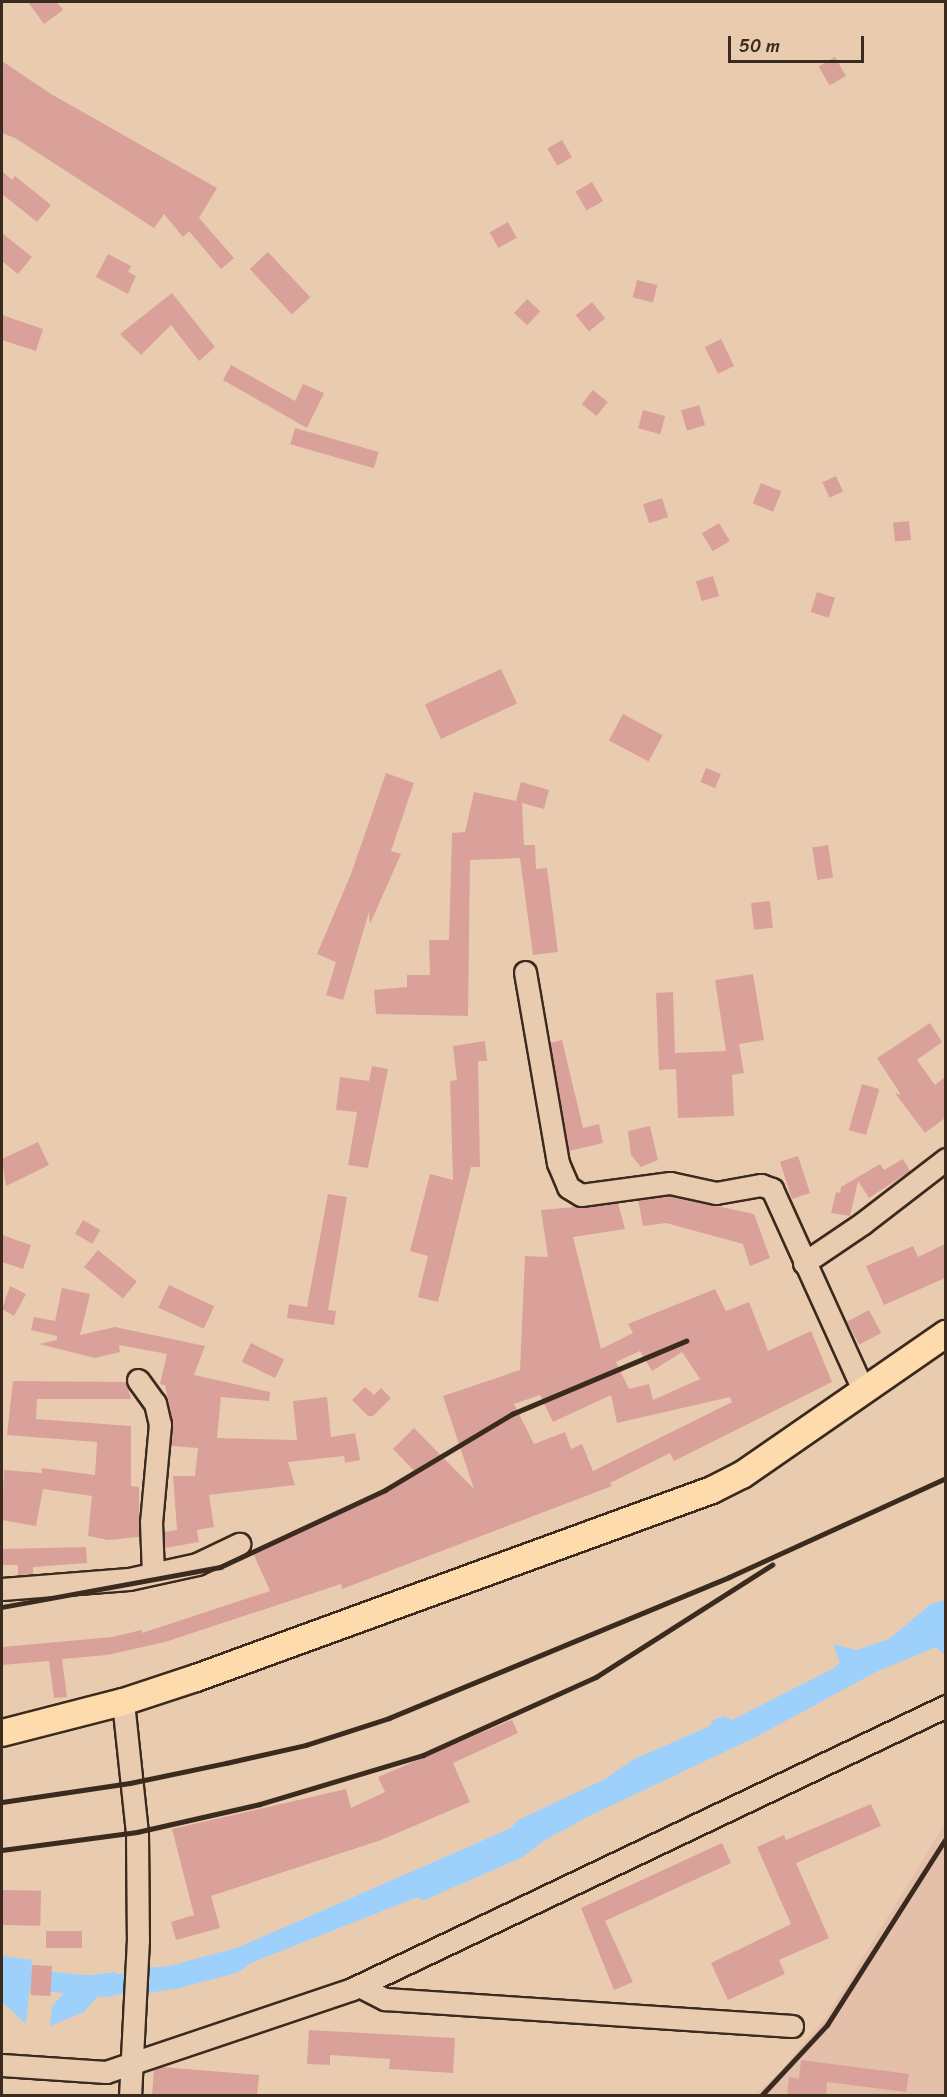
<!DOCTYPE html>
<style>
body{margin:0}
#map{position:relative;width:947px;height:2097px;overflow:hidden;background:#e9ccb0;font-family:Sriracha,sans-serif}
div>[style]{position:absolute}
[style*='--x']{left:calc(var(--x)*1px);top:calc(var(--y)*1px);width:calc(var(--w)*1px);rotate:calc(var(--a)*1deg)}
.built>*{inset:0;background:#e4bfa9}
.water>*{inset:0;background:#9dd1fb}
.canal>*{height:20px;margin:-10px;padding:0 10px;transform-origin:10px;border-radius:10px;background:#9dd1fb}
.building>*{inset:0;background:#daa19a;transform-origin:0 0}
.roads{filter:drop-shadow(2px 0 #3b2a1e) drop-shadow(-2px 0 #3b2a1e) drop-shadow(0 2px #3b2a1e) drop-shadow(0 -2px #3b2a1e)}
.minor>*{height:21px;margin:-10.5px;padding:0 10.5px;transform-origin:10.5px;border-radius:10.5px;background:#e9ccb0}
.major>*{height:26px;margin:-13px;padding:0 13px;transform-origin:13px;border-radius:13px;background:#fedbac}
.rail>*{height:4.5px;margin:-2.25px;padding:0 2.25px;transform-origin:2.25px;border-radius:2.25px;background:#3b2a1e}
span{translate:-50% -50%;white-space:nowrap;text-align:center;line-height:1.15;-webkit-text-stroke:4.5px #e9ccb0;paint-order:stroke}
.frame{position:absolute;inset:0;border:3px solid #3b2a1e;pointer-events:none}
.scale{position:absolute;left:728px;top:36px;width:136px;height:27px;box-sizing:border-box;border:3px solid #3b2a1e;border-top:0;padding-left:8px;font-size:18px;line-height:21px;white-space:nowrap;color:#3b2a1e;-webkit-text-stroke:4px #e9ccb0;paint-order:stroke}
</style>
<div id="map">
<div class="built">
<div style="clip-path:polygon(945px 1824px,945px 2095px,753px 2096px,780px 2072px,827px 2016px)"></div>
</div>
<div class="water">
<div style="clip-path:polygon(945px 1600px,945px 1655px,936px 1647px,876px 1672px,756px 1737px,587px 1817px,542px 1842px,523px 1857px,422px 1901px,418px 1897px,251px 1963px,239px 1972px,180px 1988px,134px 1995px,134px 1969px,170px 1966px,239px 1947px,511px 1828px,518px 1820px,605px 1779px,634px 1759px,710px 1726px,713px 1720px,724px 1716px,732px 1720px,836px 1667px,840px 1663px,833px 1644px,856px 1650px,889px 1639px,931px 1604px)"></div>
<div style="clip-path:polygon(2px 1956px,32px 1960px,26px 2024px,2px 2002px)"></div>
<div style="clip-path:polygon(116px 1972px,114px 1995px,99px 1995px,84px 2012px,50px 2026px,52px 2006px,72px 1984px,91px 1975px)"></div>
</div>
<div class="canal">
<div style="--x:2;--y:1977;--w:104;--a:5.5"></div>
<div style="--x:106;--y:1987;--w:45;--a:-12.8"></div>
</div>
<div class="building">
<div style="clip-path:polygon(28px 2px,57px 2px,63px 10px,44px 24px)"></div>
<div style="left:835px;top:57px;width:22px;height:19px;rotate:60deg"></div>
<div style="clip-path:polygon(2px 61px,51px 94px,217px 188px,199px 218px,234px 258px,221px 269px,189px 231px,183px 237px,164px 214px,154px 228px,15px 138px,2px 133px)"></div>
<div style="left:562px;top:140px;width:20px;height:17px;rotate:60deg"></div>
<div style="clip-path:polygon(2px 171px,12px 180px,15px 176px,51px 205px,37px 222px,2px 194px)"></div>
<div style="left:592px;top:182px;width:22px;height:19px;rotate:60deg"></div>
<div style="left:508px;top:222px;width:18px;height:21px;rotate:61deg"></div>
<div style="clip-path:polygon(2px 233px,32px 257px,18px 274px,2px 261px)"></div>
<div style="left:268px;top:252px;width:62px;height:25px;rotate:47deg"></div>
<div style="clip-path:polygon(108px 254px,131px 266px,128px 272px,136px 276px,128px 294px,96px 277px)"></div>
<div style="left:637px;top:280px;width:21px;height:18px;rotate:14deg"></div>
<div style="clip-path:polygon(172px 293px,215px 347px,199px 361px,171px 325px,141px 355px,120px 334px)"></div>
<div style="left:527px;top:299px;width:18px;height:19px;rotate:43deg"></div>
<div style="left:592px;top:302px;width:21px;height:21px;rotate:51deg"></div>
<div style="clip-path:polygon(2px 315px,43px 329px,36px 351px,2px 340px)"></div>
<div style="left:721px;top:339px;width:30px;height:18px;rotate:64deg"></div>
<div style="clip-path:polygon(231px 365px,295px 401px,303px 384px,324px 393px,307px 428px,223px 380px)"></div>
<div style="left:593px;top:390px;width:19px;height:18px;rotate:39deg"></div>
<div style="left:699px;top:405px;width:21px;height:19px;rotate:73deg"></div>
<div style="left:643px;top:410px;width:23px;height:19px;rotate:15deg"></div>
<div style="left:295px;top:428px;width:87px;height:17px;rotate:16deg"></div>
<div style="left:836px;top:476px;width:17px;height:15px;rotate:65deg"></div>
<div style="left:761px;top:483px;width:22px;height:22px;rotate:22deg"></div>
<div style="left:662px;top:498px;width:20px;height:20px;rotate:72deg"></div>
<div style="left:909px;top:521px;width:19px;height:16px;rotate:84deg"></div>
<div style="left:719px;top:523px;width:21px;height:20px;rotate:59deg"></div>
<div style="left:713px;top:576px;width:21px;height:18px;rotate:73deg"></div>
<div style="left:817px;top:592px;width:19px;height:21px;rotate:18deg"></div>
<div style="left:501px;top:669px;width:38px;height:84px;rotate:65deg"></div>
<div style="left:623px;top:714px;width:45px;height:30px;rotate:28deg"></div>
<div style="left:706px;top:768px;width:16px;height:15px;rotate:22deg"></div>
<div style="clip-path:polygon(386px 773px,414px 783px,391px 851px,401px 854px,370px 924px,369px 912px,343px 1000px,326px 995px,336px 962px,317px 954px,351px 874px)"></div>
<div style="clip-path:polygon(521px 782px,549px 790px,544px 809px,522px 803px,524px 845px,535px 845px,536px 869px,547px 868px,558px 952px,533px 955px,520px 858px,470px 860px,468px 1016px,376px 1014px,374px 990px,407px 987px,407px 975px,430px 975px,429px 940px,449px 940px,452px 833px,465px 832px,474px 792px,516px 801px)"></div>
<div style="left:828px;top:845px;width:33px;height:16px;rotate:81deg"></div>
<div style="left:770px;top:901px;width:27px;height:19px;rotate:84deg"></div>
<div style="clip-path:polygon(753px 974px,764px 1040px,739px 1044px,744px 1073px,732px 1075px,734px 1116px,678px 1118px,676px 1069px,659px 1070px,656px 993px,673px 992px,675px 1053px,726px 1051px,715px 980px)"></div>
<div style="clip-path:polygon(930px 1023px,942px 1042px,917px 1060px,935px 1085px,945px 1077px,945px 1118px,925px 1133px,895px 1093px,901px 1095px,877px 1058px)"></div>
<div style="clip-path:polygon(562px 1040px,583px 1128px,599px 1124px,603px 1143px,569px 1151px,550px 1043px)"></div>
<div style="clip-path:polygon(485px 1041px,487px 1061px,478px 1061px,480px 1167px,471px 1167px,438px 1302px,418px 1297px,428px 1256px,410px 1251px,430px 1174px,453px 1180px,450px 1081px,457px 1080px,453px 1046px)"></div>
<div style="clip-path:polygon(372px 1066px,388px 1069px,368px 1168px,348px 1165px,357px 1112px,336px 1110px,340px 1077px,369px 1081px)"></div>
<div style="left:862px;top:1084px;width:18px;height:48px;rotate:16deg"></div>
<div style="clip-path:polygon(650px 1126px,658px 1160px,641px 1167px,631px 1155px,628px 1131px)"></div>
<div style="clip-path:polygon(38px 1142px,49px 1165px,6px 1186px,2px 1159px)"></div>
<div style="left:798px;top:1156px;width:39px;height:19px;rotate:72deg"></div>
<div style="clip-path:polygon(903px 1159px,910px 1171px,869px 1198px,858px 1181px,850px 1216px,831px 1213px,836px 1192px,840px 1193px,841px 1187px,880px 1164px,884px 1170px)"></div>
<div style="clip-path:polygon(328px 1194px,347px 1197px,328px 1310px,336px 1311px,334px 1325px,287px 1318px,289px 1304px,307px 1307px)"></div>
<div style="clip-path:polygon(669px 1196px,754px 1214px,770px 1258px,750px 1266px,743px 1244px,666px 1223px,643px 1226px,638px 1200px)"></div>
<div style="clip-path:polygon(evenodd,618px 1203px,625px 1229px,573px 1237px,601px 1349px,633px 1333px,628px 1324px,715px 1289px,726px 1311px,749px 1302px,768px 1351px,811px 1331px,832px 1382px,674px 1461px,670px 1453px,610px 1483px,612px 1486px,342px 1589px,341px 1584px,165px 1642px,107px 1655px,62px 1659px,67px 1697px,54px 1698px,49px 1661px,2px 1665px,2px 1647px,112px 1637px,142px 1630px,142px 1633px,270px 1591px,253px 1553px,358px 1506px,417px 1474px,393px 1449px,414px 1428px,474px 1489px,443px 1396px,520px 1370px,525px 1256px,548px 1257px,541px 1210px,618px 1203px,640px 1351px,652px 1371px,682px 1352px,700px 1379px,653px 1400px,649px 1384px,629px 1389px,616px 1362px,640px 1351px,618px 1203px,540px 1395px,553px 1422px,611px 1395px,617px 1423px,730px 1397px,732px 1402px,593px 1471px,582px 1444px,571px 1449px,565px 1432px,534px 1444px,514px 1404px,540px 1395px)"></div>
<div style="left:83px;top:1220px;width:20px;height:16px;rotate:30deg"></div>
<div style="clip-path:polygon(2px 1235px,31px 1245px,23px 1269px,2px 1262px)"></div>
<div style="clip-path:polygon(945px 1244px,945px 1278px,884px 1305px,866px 1266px,913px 1246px,918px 1257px)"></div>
<div style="left:98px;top:1250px;width:50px;height:22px;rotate:39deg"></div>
<div style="left:169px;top:1285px;width:50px;height:25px;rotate:25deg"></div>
<div style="clip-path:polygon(10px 1286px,26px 1294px,14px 1316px,2px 1309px)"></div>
<div style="clip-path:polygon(62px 1288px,90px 1294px,80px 1335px,115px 1327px,205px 1346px,194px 1375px,270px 1392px,269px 1401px,221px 1397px,217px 1438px,297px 1440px,293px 1401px,327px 1397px,331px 1437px,355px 1433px,360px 1460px,345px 1463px,344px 1456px,288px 1462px,295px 1485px,209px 1495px,214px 1527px,197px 1530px,199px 1542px,165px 1548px,164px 1532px,177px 1530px,173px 1476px,195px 1476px,198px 1448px,171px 1446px,172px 1421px,165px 1385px,160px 1384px,167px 1354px,119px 1345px,120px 1352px,95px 1358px,39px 1344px,57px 1340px,57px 1336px,31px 1330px,34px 1317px,55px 1321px)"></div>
<div style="left:869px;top:1310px;width:26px;height:25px;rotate:62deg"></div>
<div style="left:251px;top:1343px;width:37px;height:21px;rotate:26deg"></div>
<div style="clip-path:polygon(13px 1381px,126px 1382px,131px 1399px,37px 1399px,36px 1419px,131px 1426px,131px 1486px,139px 1487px,139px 1537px,108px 1540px,88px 1536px,92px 1496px,43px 1489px,36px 1526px,2px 1520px,4px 1470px,42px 1473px,42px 1468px,95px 1475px,97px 1442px,7px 1435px)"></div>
<div style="clip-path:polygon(365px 1387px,374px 1395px,381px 1388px,391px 1398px,373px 1416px,368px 1416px,352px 1400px)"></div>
<div style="clip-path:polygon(86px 1547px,87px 1563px,33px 1567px,33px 1574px,18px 1575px,18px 1565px,2px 1565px,2px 1549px)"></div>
<div style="clip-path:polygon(512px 1720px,518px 1733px,453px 1763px,470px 1802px,381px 1840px,211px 1896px,220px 1928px,176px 1940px,171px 1922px,194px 1915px,172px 1829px,346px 1789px,351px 1808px,385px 1792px,378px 1777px)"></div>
<div style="clip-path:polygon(871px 1804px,881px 1826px,796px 1863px,829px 1938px,779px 1960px,785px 1974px,728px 2000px,711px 1963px,791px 1924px,757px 1847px,784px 1835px,786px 1840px)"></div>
<div style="clip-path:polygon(722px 1843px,731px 1863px,605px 1921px,633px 1982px,614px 1990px,581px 1908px)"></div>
<div style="left:2px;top:1890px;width:39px;height:35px;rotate:1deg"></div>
<div style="left:46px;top:1931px;width:36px;height:17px"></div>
<div style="left:32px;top:1965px;width:20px;height:30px;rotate:3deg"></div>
<div style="clip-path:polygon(309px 2030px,455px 2038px,453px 2073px,389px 2069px,390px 2059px,330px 2055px,330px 2065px,307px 2064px)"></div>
<div style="clip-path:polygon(801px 2060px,909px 2074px,906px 2092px,827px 2082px,826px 2096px,787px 2096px,789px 2077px,799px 2079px)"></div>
<div style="clip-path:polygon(162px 2067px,259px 2075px,257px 2096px,152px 2096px,154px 2069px)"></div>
</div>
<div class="roads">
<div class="minor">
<div style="--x:525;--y:972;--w:194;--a:80.2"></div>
<div style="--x:558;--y:1163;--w:26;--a:67"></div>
<div style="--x:568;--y:1187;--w:15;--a:32"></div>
<div style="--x:581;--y:1195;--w:90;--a:-7.7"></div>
<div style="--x:670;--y:1183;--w:47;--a:12.3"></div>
<div style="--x:716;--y:1193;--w:46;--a:-10.1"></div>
<div style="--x:761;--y:1185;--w:12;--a:20"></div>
<div style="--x:772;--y:1189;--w:223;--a:65.6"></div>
<div style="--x:804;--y:1263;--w:71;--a:-34.1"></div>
<div style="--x:863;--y:1223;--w:105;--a:-37.6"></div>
<div style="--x:138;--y:1380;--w:29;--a:54"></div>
<div style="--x:155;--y:1403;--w:22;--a:77"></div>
<div style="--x:160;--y:1424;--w:98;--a:95.2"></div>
<div style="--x:151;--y:1522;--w:51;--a:87.8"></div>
<div style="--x:2;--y:1589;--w:127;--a:-4.5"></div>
<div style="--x:129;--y:1579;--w:70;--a:-12.4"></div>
<div style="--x:197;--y:1564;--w:47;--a:-25.5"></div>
<div style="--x:123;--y:1702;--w:131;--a:83.9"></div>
<div style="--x:137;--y:1832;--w:107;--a:89.5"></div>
<div style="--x:138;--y:1939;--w:157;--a:92.9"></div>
<div style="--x:359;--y:1986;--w:29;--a:27"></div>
<div style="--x:385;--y:1999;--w:408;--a:3.8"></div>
<div style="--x:2;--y:2065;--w:104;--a:3.9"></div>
<div style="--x:106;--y:2072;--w:260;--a:-18.6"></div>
<div style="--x:352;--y:1989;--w:658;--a:-25.47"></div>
</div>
<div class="major">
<div style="--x:2;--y:1733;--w:125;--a:-14.4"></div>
<div style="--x:123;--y:1702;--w:77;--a:-18.2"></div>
<div style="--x:196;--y:1678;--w:549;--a:-20.02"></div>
<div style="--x:712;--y:1490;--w:34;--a:-27"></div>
<div style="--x:742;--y:1475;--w:248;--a:-34.7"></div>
</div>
</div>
<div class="rail">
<div style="--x:2;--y:1607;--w:222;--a:-10.4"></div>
<div style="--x:220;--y:1567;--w:182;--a:-25"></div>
<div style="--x:385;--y:1490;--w:148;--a:-30.9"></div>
<div style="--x:512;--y:1414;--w:189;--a:-22.8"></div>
<div style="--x:2;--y:1802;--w:129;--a:-8.4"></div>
<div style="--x:130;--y:1783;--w:98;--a:-11.8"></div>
<div style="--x:226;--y:1763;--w:82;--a:-12.7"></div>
<div style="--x:306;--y:1745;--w:87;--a:-18"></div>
<div style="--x:389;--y:1718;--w:368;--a:-22.5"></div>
<div style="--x:729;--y:1577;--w:239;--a:-24.5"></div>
<div style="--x:2;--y:1850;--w:136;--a:-7.6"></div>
<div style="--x:137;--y:1832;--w:126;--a:-12.8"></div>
<div style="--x:260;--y:1804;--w:170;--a:-16.7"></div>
<div style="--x:423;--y:1755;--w:190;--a:-24.3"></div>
<div style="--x:596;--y:1677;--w:209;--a:-32.5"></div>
<div style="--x:761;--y:2096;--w:97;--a:-47.1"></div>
<div style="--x:827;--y:2025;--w:222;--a:-57.5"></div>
</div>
<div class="frame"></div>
<div class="scale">50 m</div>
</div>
